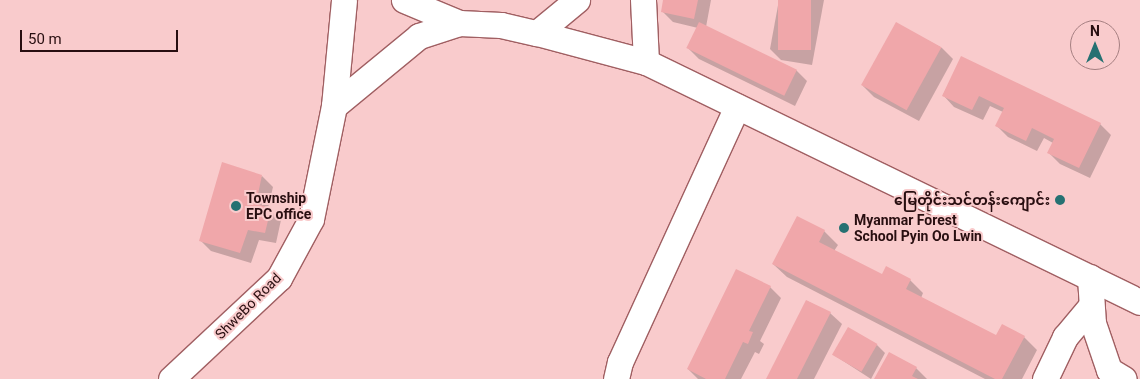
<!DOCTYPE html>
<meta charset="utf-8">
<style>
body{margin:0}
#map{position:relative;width:1140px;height:379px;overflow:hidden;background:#f9cbcc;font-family:Roboto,"Noto Sans Myanmar",sans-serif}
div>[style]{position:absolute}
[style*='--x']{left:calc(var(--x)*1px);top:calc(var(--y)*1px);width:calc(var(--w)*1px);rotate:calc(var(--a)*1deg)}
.shadow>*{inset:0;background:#0003}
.building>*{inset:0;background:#f0a7aa;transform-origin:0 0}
.roads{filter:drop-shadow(1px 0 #a05f62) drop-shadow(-1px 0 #a05f62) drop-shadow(0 1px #a05f62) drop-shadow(0 -1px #a05f62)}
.minor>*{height:25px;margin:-12.5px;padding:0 12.5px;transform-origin:12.5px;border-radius:12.5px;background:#fff}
.dots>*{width:14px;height:14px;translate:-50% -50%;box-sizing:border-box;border:2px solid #f9cbcc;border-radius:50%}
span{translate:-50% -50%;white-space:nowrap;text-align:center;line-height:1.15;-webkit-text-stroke:4px #f9cbcc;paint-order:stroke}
.poi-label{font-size:14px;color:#280e10;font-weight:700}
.left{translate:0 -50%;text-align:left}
.right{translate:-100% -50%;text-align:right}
.street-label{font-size:14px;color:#280e10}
.north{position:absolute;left:1070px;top:20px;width:50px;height:50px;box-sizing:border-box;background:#f9cbcc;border:1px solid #a57f81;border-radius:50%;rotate:0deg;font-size:14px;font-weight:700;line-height:20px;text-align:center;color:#280e10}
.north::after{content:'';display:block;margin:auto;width:18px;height:22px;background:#267172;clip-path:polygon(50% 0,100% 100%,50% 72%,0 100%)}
.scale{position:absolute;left:20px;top:30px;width:158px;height:22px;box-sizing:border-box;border:2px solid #280e10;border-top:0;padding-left:6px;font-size:15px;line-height:18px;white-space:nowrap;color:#280e10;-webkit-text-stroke:4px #f9cbcc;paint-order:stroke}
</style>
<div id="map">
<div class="shadow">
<div style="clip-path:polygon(665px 0,711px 0,706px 27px,796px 70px,807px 81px,795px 106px,699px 59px,688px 48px,698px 28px,673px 22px,662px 11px)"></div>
<div style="clip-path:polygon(779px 0,824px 0,812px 65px,781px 60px,770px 49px)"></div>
<div style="clip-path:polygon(897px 24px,942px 48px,953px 59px,919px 121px,874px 97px,863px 86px)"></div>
<div style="clip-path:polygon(962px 58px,1100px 124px,1111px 135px,1090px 178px,1060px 164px,1049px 153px,1053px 143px,1044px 138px,1037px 151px,1008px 137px,997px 126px,1003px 112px,990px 106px,983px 120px,954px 107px,943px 95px)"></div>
<div style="clip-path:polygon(262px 176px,273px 187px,268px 208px,281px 220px,276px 243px,259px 240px,251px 263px,211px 251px,200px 240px)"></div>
<div style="clip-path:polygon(797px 218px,824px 231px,838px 245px,834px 251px,882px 276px,910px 280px,923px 293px,921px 298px,996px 337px,1024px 337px,1037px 350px,1022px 379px,985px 379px,787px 277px,773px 264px)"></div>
<div style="clip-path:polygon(770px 287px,781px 298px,760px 341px,764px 344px,759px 354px,755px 352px,741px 379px,698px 379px,688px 369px)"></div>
<div style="clip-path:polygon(807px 301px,830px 313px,842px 324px,814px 379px,767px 379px)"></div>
<div style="clip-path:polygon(877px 345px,885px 353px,871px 379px,834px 355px)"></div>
<div style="clip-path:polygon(916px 368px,927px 379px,875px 379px)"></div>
</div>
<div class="building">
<div style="clip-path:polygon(663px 0,698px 0,694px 19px,661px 12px)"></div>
<div style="left:778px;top:0;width:33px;height:50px"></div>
<div style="left:699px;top:22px;width:109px;height:29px;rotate:26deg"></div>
<div style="left:896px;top:22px;width:52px;height:72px;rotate:29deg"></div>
<div style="clip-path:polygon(961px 56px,1101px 123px,1079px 168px,1047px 153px,1054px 139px,1032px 128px,1026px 141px,995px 126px,1004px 108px,979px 96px,972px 110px,942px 96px)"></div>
<div style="clip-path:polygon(222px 162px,262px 175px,256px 204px,271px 208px,265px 233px,248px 230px,240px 253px,199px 241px)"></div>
<div style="clip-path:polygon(797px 216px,825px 230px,819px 242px,882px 274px,886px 266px,911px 279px,906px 289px,996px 335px,1002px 324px,1025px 336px,1002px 379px,995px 379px,772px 264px)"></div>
<div style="clip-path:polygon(736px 269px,771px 286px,749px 331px,753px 332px,748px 344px,743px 342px,725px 379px,706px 379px,687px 369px)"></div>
<div style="clip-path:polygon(806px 300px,831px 312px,797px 379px,766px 379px)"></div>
<div style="left:848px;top:327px;width:34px;height:32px;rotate:30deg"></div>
<div style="clip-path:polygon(889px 352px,917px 367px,912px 376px,918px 379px,874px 379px)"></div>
</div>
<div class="roads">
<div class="minor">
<div style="--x:404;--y:0;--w:60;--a:22.7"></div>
<div style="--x:459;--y:23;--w:42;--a:2.7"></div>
<div style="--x:501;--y:25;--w:37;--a:13"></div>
<div style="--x:537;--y:33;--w:113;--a:14.9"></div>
<div style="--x:646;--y:62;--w:549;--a:25.91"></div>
<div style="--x:643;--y:0;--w:62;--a:87.2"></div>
<div style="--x:537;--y:33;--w:52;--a:-39.5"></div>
<div style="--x:334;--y:106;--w:106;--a:-84.6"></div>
<div style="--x:1090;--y:277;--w:46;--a:86.3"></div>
<div style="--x:1093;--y:323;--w:50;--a:71.2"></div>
<div style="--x:1109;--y:370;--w:17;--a:31"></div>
<div style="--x:171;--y:379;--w:148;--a:-43.1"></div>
<div style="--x:279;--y:278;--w:67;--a:-61.5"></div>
<div style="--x:311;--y:219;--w:115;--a:-78.5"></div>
<div style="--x:334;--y:106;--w:110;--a:-39.5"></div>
<div style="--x:419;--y:36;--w:42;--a:-18"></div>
<div style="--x:616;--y:379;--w:17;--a:-77"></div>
<div style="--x:620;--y:362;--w:281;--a:-65.4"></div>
<div style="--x:1045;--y:379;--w:47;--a:-64.5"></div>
<div style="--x:1065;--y:337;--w:39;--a:-50"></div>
</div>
</div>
<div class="dots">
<div style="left:1060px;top:200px;background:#267172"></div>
<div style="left:236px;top:206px;background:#267172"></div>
<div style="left:844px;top:228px;background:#267172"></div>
</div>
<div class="poi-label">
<span class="left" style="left:246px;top:206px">Township<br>EPC office</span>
<span class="right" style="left:1050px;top:200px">မြေတိုင်းသင်တန်းကျောင်း</span>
<span class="left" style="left:854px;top:228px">Myanmar Forest<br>School Pyin Oo Lwin</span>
</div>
<div class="street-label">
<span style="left:248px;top:306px;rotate:-45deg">ShweBo Road</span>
</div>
<div class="north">N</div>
<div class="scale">50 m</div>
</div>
